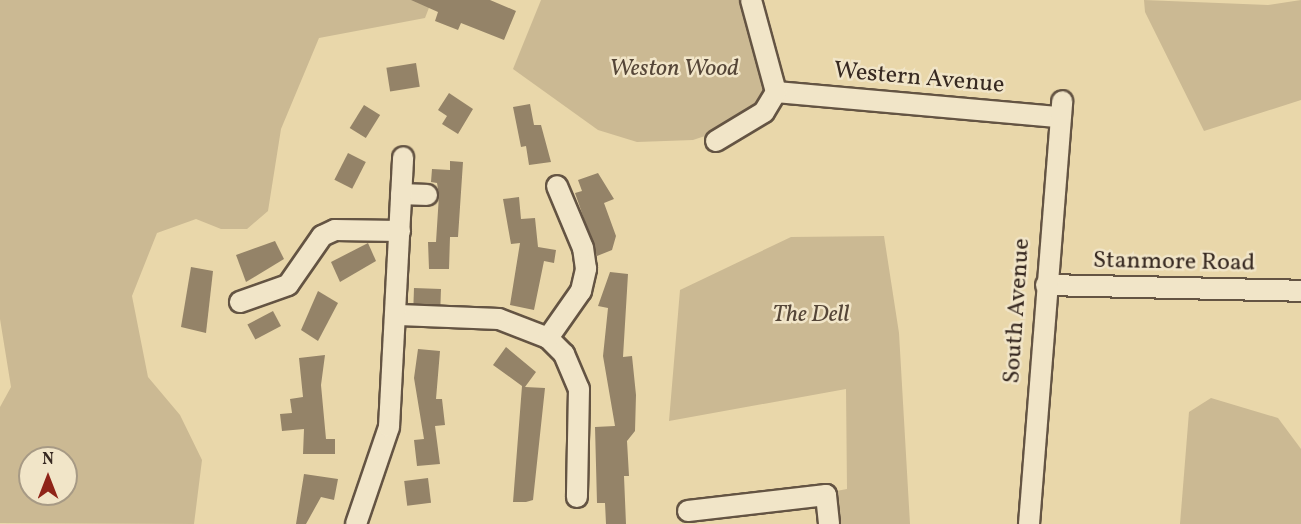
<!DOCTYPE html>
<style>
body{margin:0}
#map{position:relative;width:1301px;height:524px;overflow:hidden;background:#e9d7aa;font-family:Vollkorn,serif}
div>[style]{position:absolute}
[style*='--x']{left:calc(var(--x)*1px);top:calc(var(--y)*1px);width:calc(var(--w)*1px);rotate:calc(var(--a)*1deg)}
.green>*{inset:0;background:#cbb993}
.building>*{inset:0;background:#948368;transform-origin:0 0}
.roads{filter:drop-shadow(2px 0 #645443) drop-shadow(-2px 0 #645443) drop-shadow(0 2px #645443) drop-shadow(0 -2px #645443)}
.street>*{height:20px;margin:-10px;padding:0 10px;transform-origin:10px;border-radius:10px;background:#f1e5c8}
span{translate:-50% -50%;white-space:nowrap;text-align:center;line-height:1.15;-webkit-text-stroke:5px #f1e5c8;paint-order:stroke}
.park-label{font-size:24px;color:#554638;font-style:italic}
.street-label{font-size:24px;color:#372921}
.north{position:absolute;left:18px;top:446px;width:60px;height:60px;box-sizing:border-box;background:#f1e5c8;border:2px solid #a79a85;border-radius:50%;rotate:0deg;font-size:16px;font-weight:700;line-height:24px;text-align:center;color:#372921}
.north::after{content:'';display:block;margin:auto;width:21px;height:27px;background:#8f2418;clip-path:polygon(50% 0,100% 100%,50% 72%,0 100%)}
</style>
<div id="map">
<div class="green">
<div style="clip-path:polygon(evenodd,0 0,432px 0,425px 18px,319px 38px,281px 129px,268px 211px,247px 229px,221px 229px,196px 219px,157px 233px,132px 296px,148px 377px,180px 415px,202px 460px,194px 524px,0 523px,0 407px,11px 387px,0 319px,0 0,30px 458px,66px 458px,66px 494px,30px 494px,30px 458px)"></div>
<div style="clip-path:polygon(541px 0,745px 0,765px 99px,723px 130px,693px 140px,637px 142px,598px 130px,513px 69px)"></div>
<div style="clip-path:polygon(1144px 0,1268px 5px,1301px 0,1301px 100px,1204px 131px,1145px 12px)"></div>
<div style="clip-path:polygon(884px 236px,899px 333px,910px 524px,835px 524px,831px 492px,847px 489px,846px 389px,669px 421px,680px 290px,791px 237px)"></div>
<div style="clip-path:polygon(1211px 398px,1278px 418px,1301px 449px,1301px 524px,1180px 524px,1189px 412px)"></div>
</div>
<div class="building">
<div style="clip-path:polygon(411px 0,490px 0,516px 11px,504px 40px,461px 23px,458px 30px,435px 21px,438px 12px)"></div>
<div style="left:416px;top:63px;width:24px;height:30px;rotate:81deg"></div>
<div style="clip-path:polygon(449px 93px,473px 109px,458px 134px,442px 124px,447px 116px,438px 110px)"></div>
<div style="clip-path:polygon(530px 104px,534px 125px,541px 125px,551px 162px,529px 165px,526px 146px,521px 147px,513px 107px)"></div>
<div style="left:364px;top:105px;width:19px;height:27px;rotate:32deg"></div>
<div style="left:348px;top:153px;width:20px;height:30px;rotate:27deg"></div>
<div style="clip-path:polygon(450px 161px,463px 162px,458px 237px,450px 237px,449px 269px,429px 269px,428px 242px,436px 242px,439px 195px,437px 183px,431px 182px,432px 169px,450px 170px)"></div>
<div style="clip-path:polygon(598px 173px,614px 199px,604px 203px,616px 236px,612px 250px,597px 256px,575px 193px,582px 191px,578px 180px)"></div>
<div style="clip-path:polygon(519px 197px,521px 219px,535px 218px,538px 247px,556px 250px,554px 263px,544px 261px,534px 310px,510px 305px,520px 243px,511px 244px,503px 199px)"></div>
<div style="clip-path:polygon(275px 241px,284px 259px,246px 282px,236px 255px)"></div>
<div style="clip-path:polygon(368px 243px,376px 261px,340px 282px,331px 262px)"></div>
<div style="clip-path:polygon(191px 267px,213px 271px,206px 333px,181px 327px)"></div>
<div style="clip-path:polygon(610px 272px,628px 274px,623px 357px,632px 356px,636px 395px,635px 431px,627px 441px,629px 476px,624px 476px,626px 524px,606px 524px,605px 503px,597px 503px,595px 427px,615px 426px,603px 356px,608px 308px,598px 306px)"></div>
<div style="left:414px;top:288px;width:27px;height:16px;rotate:2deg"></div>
<div style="clip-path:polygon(318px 291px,338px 303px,318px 341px,301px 330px)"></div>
<div style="left:273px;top:311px;width:17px;height:29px;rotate:62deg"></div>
<div style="clip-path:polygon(506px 347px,536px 372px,525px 387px,545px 388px,533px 500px,526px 502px,513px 502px,522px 386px,493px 365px)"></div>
<div style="clip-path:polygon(418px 349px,440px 351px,436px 399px,442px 399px,445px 425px,435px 426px,440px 464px,417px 466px,414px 440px,424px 439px,414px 378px)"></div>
<div style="clip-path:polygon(325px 355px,321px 385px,326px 439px,335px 439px,335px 454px,303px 454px,304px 429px,282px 431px,280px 414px,292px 413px,290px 399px,303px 397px,299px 358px)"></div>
<div style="clip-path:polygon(304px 474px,338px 479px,334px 500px,321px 497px,306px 524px,296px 524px)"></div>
<div style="left:428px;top:478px;width:25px;height:24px;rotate:83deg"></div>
</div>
<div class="roads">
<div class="street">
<div style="--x:776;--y:92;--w:282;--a:5.1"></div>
<div style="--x:716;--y:141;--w:56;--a:-31.1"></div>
<div style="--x:764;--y:112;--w:23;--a:-59"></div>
<div style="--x:776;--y:92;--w:95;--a:-105.2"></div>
<div style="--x:401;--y:194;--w:26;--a:2"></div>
<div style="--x:1046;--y:285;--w:255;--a:1.3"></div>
<div style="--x:240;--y:302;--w:51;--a:-19.5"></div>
<div style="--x:288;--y:285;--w:60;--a:-55.2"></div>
<div style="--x:322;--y:236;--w:14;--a:-25"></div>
<div style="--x:335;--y:230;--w:65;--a:0.9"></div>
<div style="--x:399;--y:315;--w:100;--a:2.3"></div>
<div style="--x:499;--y:319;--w:53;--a:21.2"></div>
<div style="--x:548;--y:338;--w:23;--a:45"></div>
<div style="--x:564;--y:354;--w:38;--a:67"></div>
<div style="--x:579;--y:389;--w:108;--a:91.1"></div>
<div style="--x:548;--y:338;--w:57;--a:-54.9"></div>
<div style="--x:581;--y:291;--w:23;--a:-77"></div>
<div style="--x:586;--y:269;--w:21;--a:-98"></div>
<div style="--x:583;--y:248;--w:67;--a:-112.8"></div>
<div style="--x:688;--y:511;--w:139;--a:-6.6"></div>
<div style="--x:826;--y:495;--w:29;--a:84"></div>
<div style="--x:356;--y:524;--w:102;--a:-71.2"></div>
<div style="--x:389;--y:427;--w:270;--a:-87"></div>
<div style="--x:1029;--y:524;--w:424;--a:-85.5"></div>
</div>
</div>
<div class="park-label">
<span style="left:674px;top:70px">Weston Wood</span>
<span style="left:811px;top:316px">The Dell</span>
</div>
<div class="street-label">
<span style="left:919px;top:79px;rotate:5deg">Western Avenue</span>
<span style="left:1174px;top:263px;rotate:1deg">Stanmore Road</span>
<span style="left:1018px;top:311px;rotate:-86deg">South Avenue</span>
</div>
<div class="north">N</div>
</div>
